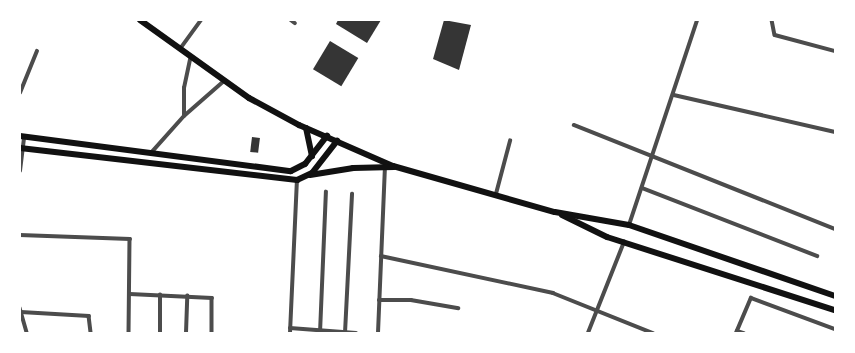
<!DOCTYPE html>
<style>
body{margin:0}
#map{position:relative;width:855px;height:353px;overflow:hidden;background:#fff;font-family:Manrope,sans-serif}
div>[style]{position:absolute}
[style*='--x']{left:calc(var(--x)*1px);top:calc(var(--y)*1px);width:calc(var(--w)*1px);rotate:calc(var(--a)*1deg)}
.building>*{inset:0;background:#353535;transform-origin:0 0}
.minor>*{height:3.5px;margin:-1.75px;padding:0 1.75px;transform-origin:1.75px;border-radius:1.75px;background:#4c4c4c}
.primary>*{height:6px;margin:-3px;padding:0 3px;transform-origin:3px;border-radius:3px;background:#111}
span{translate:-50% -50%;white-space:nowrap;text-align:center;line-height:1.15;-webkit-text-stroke:3px #fff;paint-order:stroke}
.frame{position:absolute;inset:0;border:21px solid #fff;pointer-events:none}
</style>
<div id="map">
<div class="building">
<div style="clip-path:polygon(338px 20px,381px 20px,367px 43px,336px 24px)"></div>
<div style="clip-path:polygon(444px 20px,471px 25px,459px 70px,433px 59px)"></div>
<div style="left:330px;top:41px;width:33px;height:33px;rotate:31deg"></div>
<div style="left:252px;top:137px;width:8px;height:15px;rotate:7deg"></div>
</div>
<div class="minor">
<div style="--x:291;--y:20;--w:5;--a:37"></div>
<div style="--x:772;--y:20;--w:15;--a:79"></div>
<div style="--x:775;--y:35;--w:62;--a:14.9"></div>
<div style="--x:180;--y:49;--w:36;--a:-54"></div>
<div style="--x:20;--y:93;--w:45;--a:-68"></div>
<div style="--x:674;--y:95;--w:165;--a:12.9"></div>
<div style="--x:184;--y:116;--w:28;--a:-90"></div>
<div style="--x:184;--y:88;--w:30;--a:-78"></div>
<div style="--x:574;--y:125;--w:281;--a:21.7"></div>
<div style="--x:151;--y:153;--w:50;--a:-48.3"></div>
<div style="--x:184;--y:116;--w:53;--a:-41.2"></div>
<div style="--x:20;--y:171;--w:34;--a:-83"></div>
<div style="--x:642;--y:188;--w:188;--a:21.2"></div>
<div style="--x:496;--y:194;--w:55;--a:-75.2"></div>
<div style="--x:629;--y:225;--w:216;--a:-71.6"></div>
<div style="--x:20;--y:235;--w:110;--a:2.1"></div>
<div style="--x:130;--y:239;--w:94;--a:90.6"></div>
<div style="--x:381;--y:256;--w:176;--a:12.1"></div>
<div style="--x:553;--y:293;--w:108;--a:21.8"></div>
<div style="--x:130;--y:294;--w:82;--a:2.8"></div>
<div style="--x:212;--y:298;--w:35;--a:90"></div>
<div style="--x:379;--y:300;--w:32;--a:0"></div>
<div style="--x:411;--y:300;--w:48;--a:9.7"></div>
<div style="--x:20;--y:308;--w:26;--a:74"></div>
<div style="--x:21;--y:312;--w:68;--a:3.4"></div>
<div style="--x:89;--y:316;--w:17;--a:83"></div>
<div style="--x:290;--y:328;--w:66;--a:4.3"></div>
<div style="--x:737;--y:331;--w:7;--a:16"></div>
<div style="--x:160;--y:333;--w:38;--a:-90"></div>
<div style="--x:186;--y:333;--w:37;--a:-88"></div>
<div style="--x:290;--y:333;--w:153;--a:-87.4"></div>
<div style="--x:320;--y:333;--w:141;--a:-87.6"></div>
<div style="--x:345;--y:333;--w:139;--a:-87.1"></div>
<div style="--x:378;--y:333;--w:165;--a:-87.6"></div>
<div style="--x:588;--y:333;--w:98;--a:-68.4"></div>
<div style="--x:736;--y:333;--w:38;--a:-67"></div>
<div style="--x:751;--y:298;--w:90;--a:20.3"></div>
</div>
<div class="primary">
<div style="--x:140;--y:20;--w:134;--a:35.6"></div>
<div style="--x:249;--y:98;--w:57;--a:28.4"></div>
<div style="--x:299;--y:125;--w:103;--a:23.6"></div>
<div style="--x:393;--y:166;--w:168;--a:15.9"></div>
<div style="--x:555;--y:212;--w:75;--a:10"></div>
<div style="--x:629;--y:225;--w:218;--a:19"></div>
<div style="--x:306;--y:128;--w:29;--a:78"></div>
<div style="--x:20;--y:136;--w:273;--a:7.4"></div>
<div style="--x:291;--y:171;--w:16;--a:-27"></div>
<div style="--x:305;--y:164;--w:36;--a:-52"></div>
<div style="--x:20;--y:148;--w:279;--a:6.6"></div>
<div style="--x:297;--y:180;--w:17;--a:-25"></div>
<div style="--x:312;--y:173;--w:41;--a:-52"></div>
<div style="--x:310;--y:175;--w:44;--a:-9.2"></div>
<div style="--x:353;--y:168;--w:41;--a:-1.4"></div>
<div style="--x:562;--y:215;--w:50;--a:26.1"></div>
<div style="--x:607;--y:237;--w:239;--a:17.8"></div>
</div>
<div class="frame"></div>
</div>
